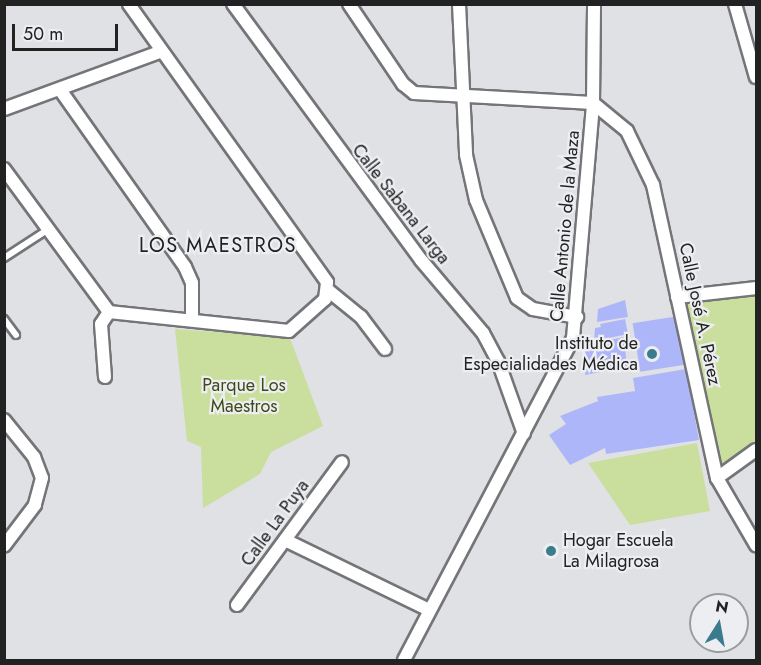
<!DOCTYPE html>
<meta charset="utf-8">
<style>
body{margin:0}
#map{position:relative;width:761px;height:665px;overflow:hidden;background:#e0e1e4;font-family:Jost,sans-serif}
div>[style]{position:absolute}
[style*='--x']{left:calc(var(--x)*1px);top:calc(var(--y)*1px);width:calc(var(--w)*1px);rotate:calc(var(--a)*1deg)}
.green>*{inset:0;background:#cade9d}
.building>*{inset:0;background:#aeb6fa;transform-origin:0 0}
.roads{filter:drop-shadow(2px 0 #747578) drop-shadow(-2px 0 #747578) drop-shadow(0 2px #747578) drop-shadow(0 -2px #747578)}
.service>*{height:6px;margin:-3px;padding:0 3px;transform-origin:3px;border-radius:3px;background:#fff}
.minor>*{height:12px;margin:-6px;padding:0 6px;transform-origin:6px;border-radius:6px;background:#fff}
.dots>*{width:16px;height:16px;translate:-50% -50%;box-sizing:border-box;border:3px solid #edeef1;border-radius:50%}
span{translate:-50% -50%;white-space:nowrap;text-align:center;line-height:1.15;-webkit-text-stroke:4.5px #edeef1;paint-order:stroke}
.street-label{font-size:18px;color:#222223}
.poi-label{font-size:18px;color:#222223}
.right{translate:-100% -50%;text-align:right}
.left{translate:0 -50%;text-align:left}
.park-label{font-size:18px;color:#3d4a17}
.neighbourhood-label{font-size:20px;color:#222223;letter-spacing:1.5px}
.frame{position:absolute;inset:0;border:6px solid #222223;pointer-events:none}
.north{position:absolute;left:689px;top:593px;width:60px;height:60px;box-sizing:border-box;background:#edeef1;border:2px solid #9c9c9f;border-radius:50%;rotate:11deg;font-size:16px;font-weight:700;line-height:24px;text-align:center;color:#222223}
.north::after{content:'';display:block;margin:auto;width:21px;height:27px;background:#3a7c8d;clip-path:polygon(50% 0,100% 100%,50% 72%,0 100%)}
.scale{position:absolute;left:12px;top:24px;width:106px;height:27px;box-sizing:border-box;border:3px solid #222223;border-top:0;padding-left:8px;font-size:18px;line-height:21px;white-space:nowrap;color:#222223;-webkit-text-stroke:4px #edeef1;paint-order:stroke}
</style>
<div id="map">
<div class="green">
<div style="clip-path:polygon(756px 290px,756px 444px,721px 468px,682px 301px)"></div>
<div style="clip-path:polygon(175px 329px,290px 338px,323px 426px,271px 452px,260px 474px,203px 508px,201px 447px,187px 441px)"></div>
<div style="clip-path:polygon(697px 443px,710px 511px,630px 525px,588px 463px)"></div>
</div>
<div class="building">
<div style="clip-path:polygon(625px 300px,628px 317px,597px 322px,598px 309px)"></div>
<div style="left:679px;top:316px;width:49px;height:47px;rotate:81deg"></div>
<div style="clip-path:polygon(625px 319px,628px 334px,594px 341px,595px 328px,601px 327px,600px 324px)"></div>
<div style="clip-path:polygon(624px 337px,627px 367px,585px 375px,585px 345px)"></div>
<div style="clip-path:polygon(686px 369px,699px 440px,606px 454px,605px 448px,570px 465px,549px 435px,566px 424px,560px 416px,598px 401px,597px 397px,635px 391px,633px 378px)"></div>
</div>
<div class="roads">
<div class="service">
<div style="--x:4;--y:258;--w:51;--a:-33.1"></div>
<div style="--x:4;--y:319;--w:20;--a:53"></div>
</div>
<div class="minor">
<div style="--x:233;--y:4;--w:318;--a:53.7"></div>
<div style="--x:421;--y:260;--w:96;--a:49.7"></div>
<div style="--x:483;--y:333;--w:32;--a:62"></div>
<div style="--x:498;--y:361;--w:77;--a:70.4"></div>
<div style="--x:349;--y:4;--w:97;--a:56"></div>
<div style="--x:403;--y:84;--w:14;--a:39"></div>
<div style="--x:414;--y:93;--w:179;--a:3.2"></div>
<div style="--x:593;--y:103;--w:44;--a:39.5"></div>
<div style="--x:627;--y:131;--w:60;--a:64.3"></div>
<div style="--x:653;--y:185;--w:300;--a:77.7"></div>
<div style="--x:717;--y:478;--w:78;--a:59.8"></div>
<div style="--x:459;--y:4;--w:151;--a:87.3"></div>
<div style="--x:466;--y:155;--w:46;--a:77.5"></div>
<div style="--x:476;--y:200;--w:106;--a:67.3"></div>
<div style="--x:517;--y:298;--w:19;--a:35"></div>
<div style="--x:533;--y:309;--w:45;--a:10.3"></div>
<div style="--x:735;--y:4;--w:76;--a:74"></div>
<div style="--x:61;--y:91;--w:215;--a:54.8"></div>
<div style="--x:185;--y:267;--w:17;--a:66"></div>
<div style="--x:192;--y:283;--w:36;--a:90"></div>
<div style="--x:4;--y:109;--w:166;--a:-20.1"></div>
<div style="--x:4;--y:169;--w:177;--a:53.7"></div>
<div style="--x:109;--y:312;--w:181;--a:6"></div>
<div style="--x:289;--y:331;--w:48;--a:-41.6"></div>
<div style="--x:325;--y:299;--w:17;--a:-83"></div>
<div style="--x:327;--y:282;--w:341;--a:-125.5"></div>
<div style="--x:329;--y:291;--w:41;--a:39.1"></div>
<div style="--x:361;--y:317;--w:40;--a:53"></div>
<div style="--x:677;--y:297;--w:80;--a:-6.5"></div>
<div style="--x:105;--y:377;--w:53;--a:-94.3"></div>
<div style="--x:101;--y:324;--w:14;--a:-56"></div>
<div style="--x:4;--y:420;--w:48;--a:51"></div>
<div style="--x:34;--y:457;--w:22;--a:69"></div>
<div style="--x:42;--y:478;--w:28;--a:105"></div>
<div style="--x:35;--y:505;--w:51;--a:127.1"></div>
<div style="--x:717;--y:478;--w:48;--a:-35.7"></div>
<div style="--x:285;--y:540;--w:160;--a:25.9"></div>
<div style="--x:237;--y:605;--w:177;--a:-53.7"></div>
<div style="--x:404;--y:660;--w:364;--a:-62.3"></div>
<div style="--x:573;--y:338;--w:236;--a:-85.1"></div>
<div style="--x:593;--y:103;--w:99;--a:-89.4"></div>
</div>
</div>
<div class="dots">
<div style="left:652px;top:354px;background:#3a7c8d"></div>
<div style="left:551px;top:551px;background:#3a7c8d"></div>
</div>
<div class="street-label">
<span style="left:401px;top:204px;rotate:52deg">Calle Sabana Larga</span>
<span style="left:565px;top:226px;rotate:-85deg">Calle Antonio de la Maza</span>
<span style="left:700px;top:314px;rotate:78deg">Calle José A. Pérez</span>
<span style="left:275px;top:523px;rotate:-54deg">Calle La Puya</span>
</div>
<div class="poi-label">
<span class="right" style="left:638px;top:354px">Instituto de<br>Especialidades Médica</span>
<span class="left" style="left:563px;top:551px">Hogar Escuela<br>La Milagrosa</span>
</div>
<div class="park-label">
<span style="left:244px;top:396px">Parque Los<br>Maestros</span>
</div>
<div class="neighbourhood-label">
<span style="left:218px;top:245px">LOS MAESTROS</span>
</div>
<div class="frame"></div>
<div class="north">N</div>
<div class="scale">50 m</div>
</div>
